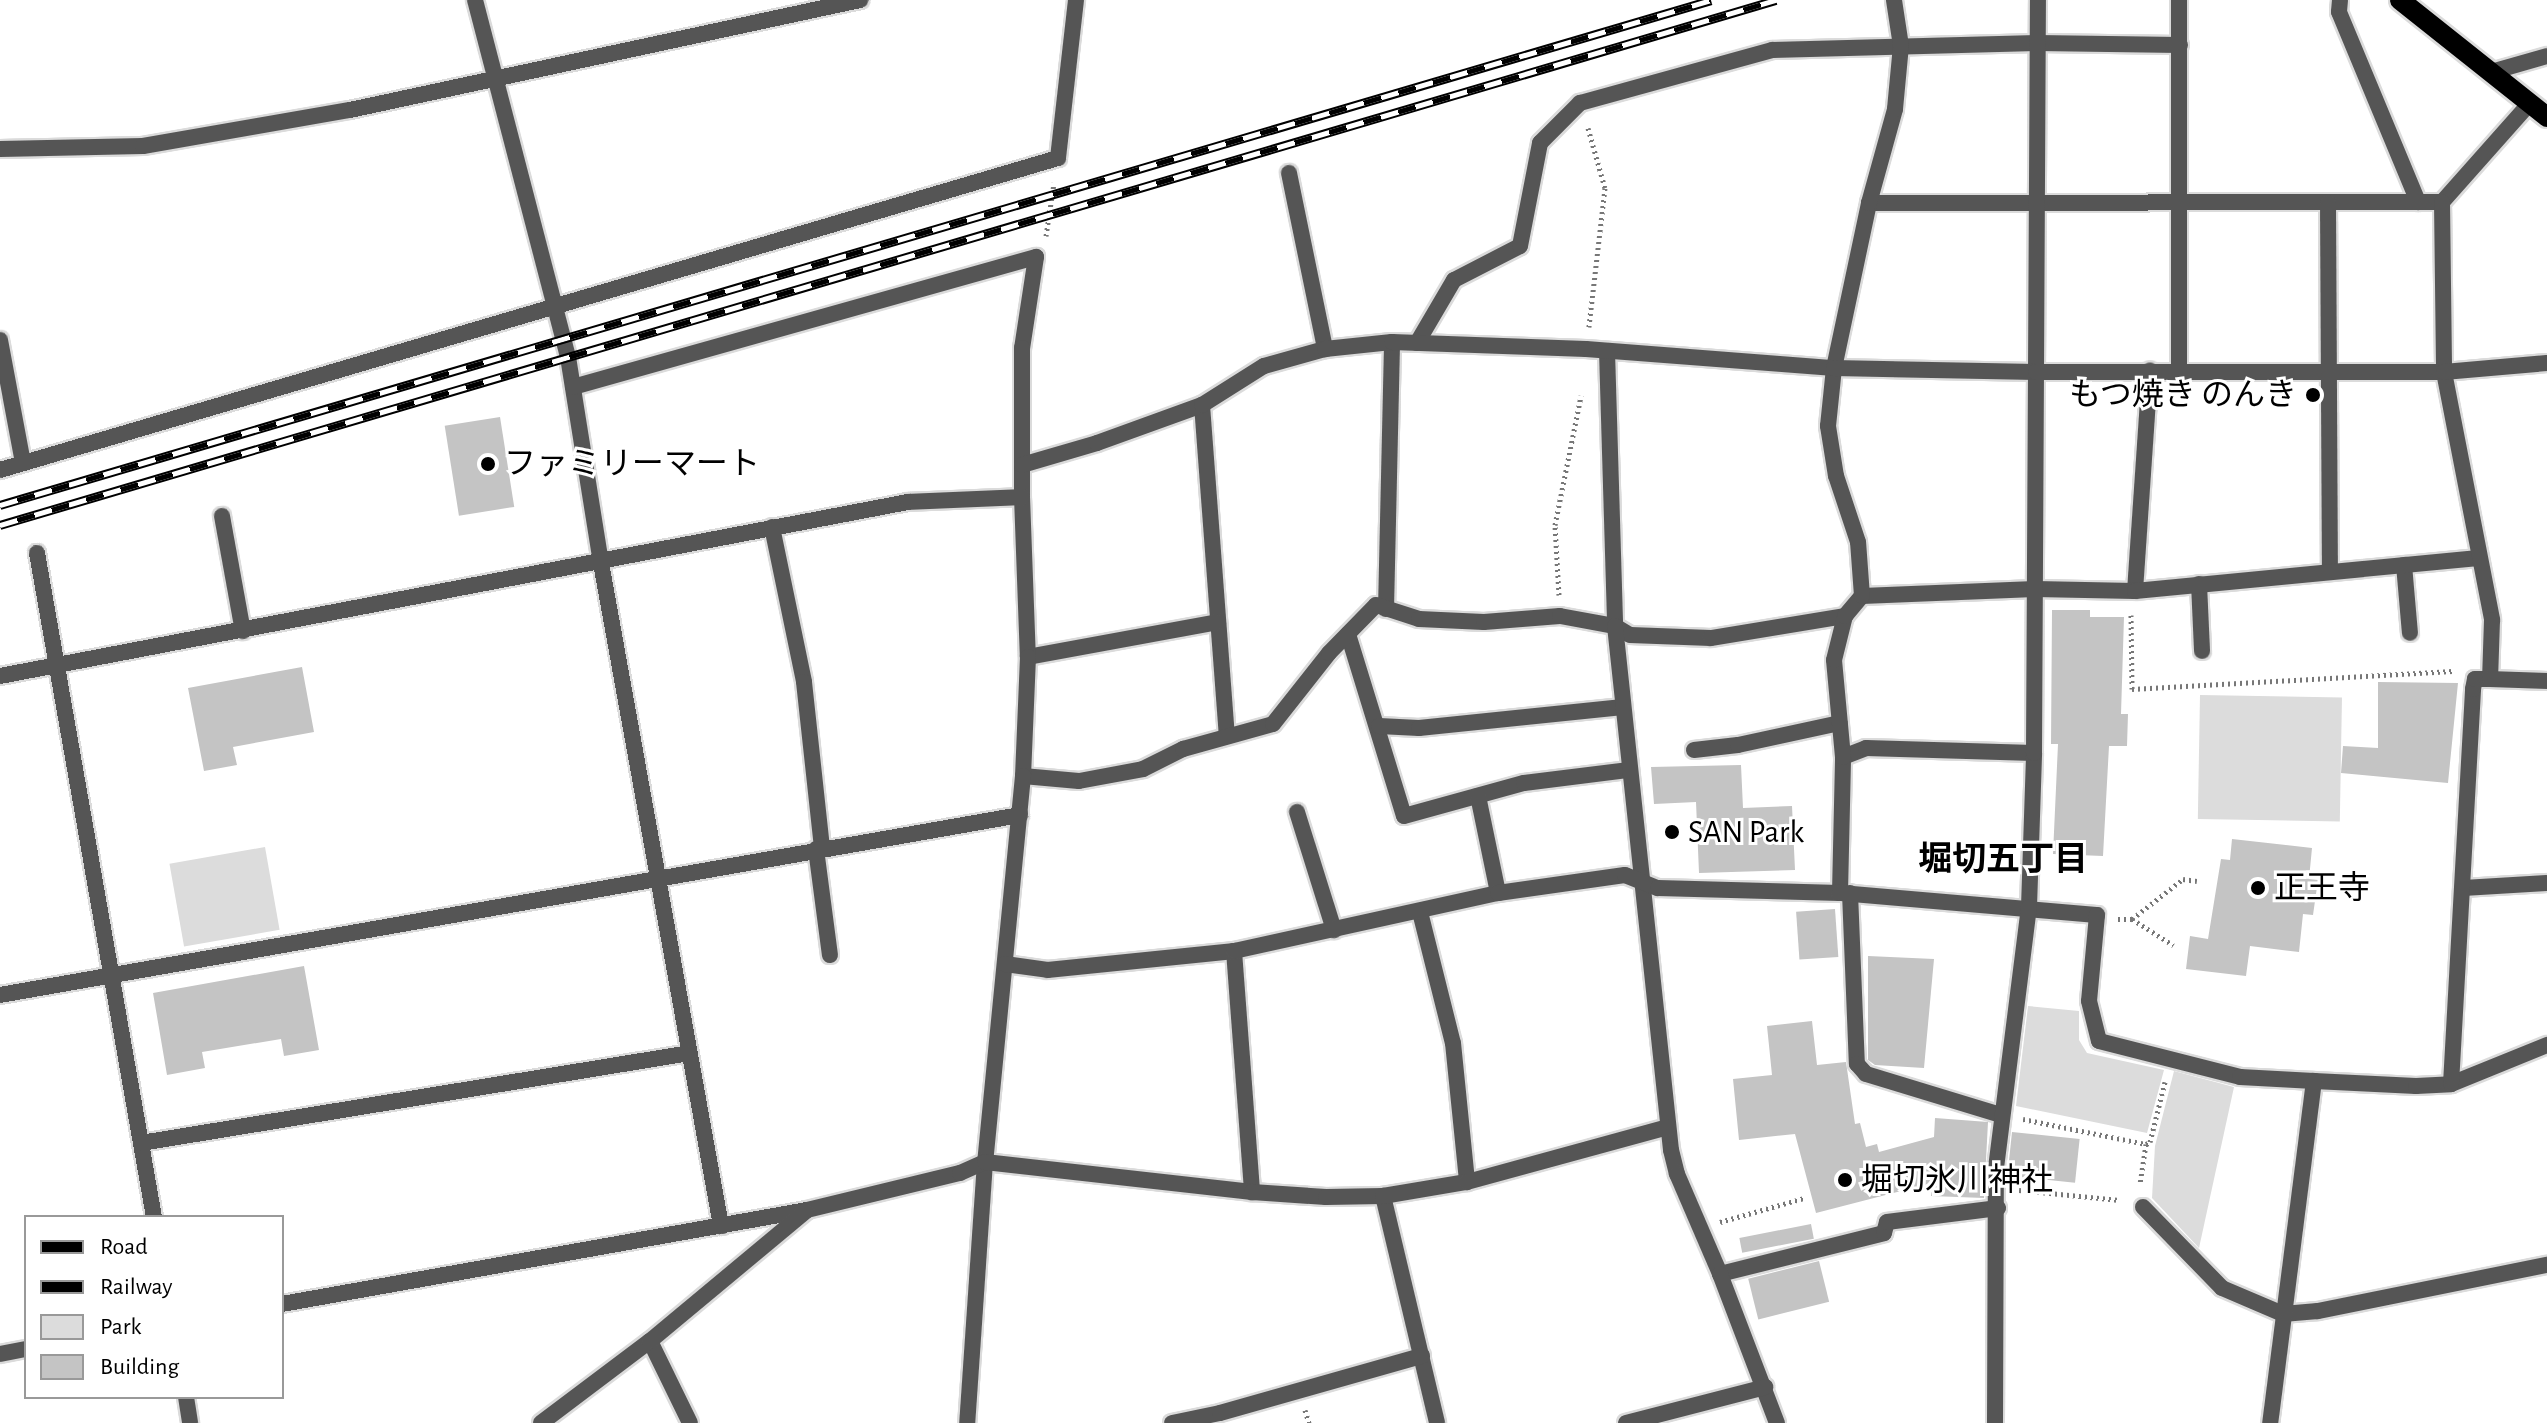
<!DOCTYPE html>
<meta charset="utf-8">
<style>
body{margin:0}
#map{position:relative;width:2547px;height:1423px;overflow:hidden;background:#fff;font-family:"Alegreya Sans","Noto Sans JP",sans-serif}
div>[style]{position:absolute}
[style*='--x']{left:calc(var(--x)*1px);top:calc(var(--y)*1px);width:calc(var(--w)*1px);rotate:calc(var(--a)*1deg)}
.green>*{inset:0;background:#dcdcdc;transform-origin:0 0}
.building>*{inset:0;background:#c4c4c4;transform-origin:0 0}
.path>*{height:5px;margin-top:-2.5px;transform-origin:0;background:repeating-linear-gradient(90deg,#777 0 2px,transparent 0 6px)}
.roads{filter:drop-shadow(2px 0 #dbdbdb) drop-shadow(-2px 0 #dbdbdb) drop-shadow(0 2px #dbdbdb) drop-shadow(0 -2px #dbdbdb)}
.service>*{height:16px;margin:-8px;padding:0 8px;transform-origin:8px;border-radius:8px;background:#555}
.minor>*{height:16px;margin:-8px;padding:0 8px;transform-origin:8px;border-radius:8px;background:#555}
.primary>*{height:20px;margin:-10px;padding:0 10px;transform-origin:10px;border-radius:10px;background:#000}
.rail>*{height:9px;margin-top:-4.5px;transform-origin:0;background:repeating-linear-gradient(90deg,#fff 0 18px,#000 0 36px);box-sizing:border-box;border-block:2px solid #000}
.dots>*{width:22px;height:22px;translate:-50% -50%;box-sizing:border-box;border:4px solid #fff;border-radius:50%}
span{translate:-50% -50%;white-space:nowrap;text-align:center;line-height:1.15;-webkit-text-stroke:6px #fff;paint-order:stroke}
.poi-label{font-size:32px;color:#000}
.right{translate:-100% -50%;text-align:right}
.left{translate:0 -50%;text-align:left}
.neighbourhood-label{font-size:34px;color:#000;font-weight:700}
.legend{position:absolute;left:24px;top:1215px;width:260px;height:184px;box-sizing:border-box;background:#fff;border:2px solid #999;margin:0;padding:10px 14px;list-style:none;font-size:24px;color:#000}
.legend li{display:flex;align-items:center;gap:16px;height:40px}
.legend b{width:40px;border:2px solid #999}
</style>
<div id="map">
<div class="green">
<div style="left:2200px;top:695px;width:142px;height:124px;rotate:1deg"></div>
<div style="left:265px;top:847px;width:84px;height:97px;rotate:80deg"></div>
<div style="clip-path:polygon(2028px 1006px,2079px 1011px,2079px 1040px,2087px 1053px,2164px 1070px,2147px 1133px,2016px 1106px)"></div>
<div style="clip-path:polygon(2174px 1071px,2234px 1087px,2199px 1248px,2152px 1198px,2155px 1146px)"></div>
</div>
<div class="building">
<div style="left:500px;top:417px;width:91px;height:56px;rotate:81deg"></div>
<div style="clip-path:polygon(2052px 610px,2090px 610px,2090px 617px,2124px 617px,2121px 714px,2128px 714px,2127px 746px,2109px 746px,2103px 856px,2053px 854px,2058px 744px,2051px 744px)"></div>
<div style="clip-path:polygon(302px 667px,314px 732px,233px 747px,237px 765px,204px 771px,188px 688px)"></div>
<div style="clip-path:polygon(2378px 682px,2458px 683px,2448px 783px,2341px 773px,2343px 746px,2378px 748px)"></div>
<div style="clip-path:polygon(1741px 765px,1743px 808px,1792px 806px,1795px 870px,1699px 873px,1696px 802px,1654px 804px,1651px 767px)"></div>
<div style="clip-path:polygon(2232px 839px,2312px 848px,2309px 879px,2318px 880px,2313px 915px,2303px 914px,2299px 952px,2250px 946px,2246px 976px,2186px 969px,2190px 936px,2208px 939px,2221px 859px,2230px 860px)"></div>
<div style="left:1835px;top:909px;width:48px;height:39px;rotate:86deg"></div>
<div style="clip-path:polygon(1868px 956px,1934px 959px,1924px 1068px,1875px 1065px,1868px 1060px)"></div>
<div style="clip-path:polygon(304px 966px,319px 1050px,284px 1056px,281px 1039px,202px 1052px,205px 1068px,167px 1075px,153px 993px)"></div>
<div style="clip-path:polygon(1812px 1021px,1817px 1065px,1846px 1062px,1855px 1124px,1860px 1123px,1866px 1147px,1877px 1144px,1879px 1152px,1934px 1137px,1935px 1118px,1988px 1122px,1984px 1198px,1931px 1196px,1932px 1183px,1816px 1213px,1795px 1134px,1739px 1140px,1733px 1079px,1772px 1075px,1767px 1026px)"></div>
<div style="left:2012px;top:1132px;width:68px;height:44px;rotate:6deg"></div>
<div style="left:1811px;top:1224px;width:15px;height:73px;rotate:79deg"></div>
<div style="left:1819px;top:1261px;width:42px;height:73px;rotate:76deg"></div>
</div>
<div class="path">
<div style="--x:1588;--y:128;--w:62;--a:74.2"></div>
<div style="--x:1605;--y:188;--w:140;--a:96.6"></div>
<div style="--x:1046;--y:236;--w:54;--a:-81.4"></div>
<div style="--x:1559;--y:595;--w:70;--a:-93.3"></div>
<div style="--x:1555;--y:525;--w:132;--a:-78.6"></div>
<div style="--x:2131;--y:615;--w:74;--a:89.2"></div>
<div style="--x:2132;--y:689;--w:321;--a:-3.2"></div>
<div style="--x:2118;--y:919;--w:14;--a:0"></div>
<div style="--x:2132;--y:919;--w:65;--a:-38.1"></div>
<div style="--x:2183;--y:879;--w:14;--a:8"></div>
<div style="--x:2132;--y:919;--w:49;--a:32.4"></div>
<div style="--x:2023;--y:1119;--w:126;--a:11.5"></div>
<div style="--x:2146;--y:1144;--w:40;--a:98.5"></div>
<div style="--x:2146;--y:1144;--w:4;--a:-27"></div>
<div style="--x:2150;--y:1142;--w:62;--a:-76"></div>
<div style="--x:2019;--y:1190;--w:101;--a:5.7"></div>
<div style="--x:1720;--y:1222;--w:87;--a:-15.9"></div>
<div style="--x:1305;--y:1410;--w:14;--a:73"></div>
</div>
<div class="roads">
<div class="service">
<div style="--x:2340;--y:0;--w:12;--a:95"></div>
<div style="--x:2339;--y:12;--w:206;--a:67.4"></div>
<div style="--x:2491;--y:72;--w:58;--a:-15.9"></div>
<div style="--x:1289;--y:173;--w:180;--a:78.4"></div>
<div style="--x:1869;--y:203;--w:573;--a:-0.1"></div>
<div style="--x:2328;--y:203;--w:369;--a:89.7"></div>
<div style="--x:1417;--y:343;--w:73;--a:-59.6"></div>
<div style="--x:1454;--y:280;--w:74;--a:-27.3"></div>
<div style="--x:1520;--y:246;--w:105;--a:-79"></div>
<div style="--x:1540;--y:143;--w:57;--a:-45"></div>
<div style="--x:1580;--y:103;--w:199;--a:-15.4"></div>
<div style="--x:1772;--y:50;--w:265;--a:-1.5"></div>
<div style="--x:2037;--y:43;--w:143;--a:0.8"></div>
<div style="--x:1202;--y:405;--w:332;--a:85.7"></div>
<div style="--x:222;--y:516;--w:117;--a:79.7"></div>
<div style="--x:772;--y:527;--w:158;--a:78.3"></div>
<div style="--x:804;--y:682;--w:167;--a:83.8"></div>
<div style="--x:2404;--y:565;--w:68;--a:85"></div>
<div style="--x:2199;--y:584;--w:67;--a:87.4"></div>
<div style="--x:2135;--y:591;--w:221;--a:-86.1"></div>
<div style="--x:1862;--y:596;--w:173;--a:-2.3"></div>
<div style="--x:2035;--y:589;--w:100;--a:1.1"></div>
<div style="--x:2135;--y:591;--w:345;--a:-5.5"></div>
<div style="--x:1386;--y:609;--w:267;--a:-88.7"></div>
<div style="--x:1348;--y:634;--w:190;--a:72.9"></div>
<div style="--x:1404;--y:816;--w:124;--a:-15.4"></div>
<div style="--x:1524;--y:783;--w:106;--a:-7.1"></div>
<div style="--x:1028;--y:657;--w:193;--a:-10.4"></div>
<div style="--x:1379;--y:726;--w:40;--a:2.9"></div>
<div style="--x:1419;--y:728;--w:205;--a:-5.9"></div>
<div style="--x:1694;--y:750;--w:44;--a:-6.5"></div>
<div style="--x:1738;--y:745;--w:104;--a:-12.2"></div>
<div style="--x:1843;--y:757;--w:25;--a:-21"></div>
<div style="--x:1866;--y:748;--w:168;--a:1.7"></div>
<div style="--x:1023;--y:776;--w:56;--a:5.1"></div>
<div style="--x:1079;--y:781;--w:65;--a:-10.6"></div>
<div style="--x:1143;--y:769;--w:45;--a:-26.6"></div>
<div style="--x:1183;--y:749;--w:93;--a:-15.5"></div>
<div style="--x:1273;--y:724;--w:90;--a:-51.7"></div>
<div style="--x:1329;--y:653;--w:67;--a:-45.6"></div>
<div style="--x:1376;--y:605;--w:45;--a:18"></div>
<div style="--x:1419;--y:619;--w:65;--a:2.6"></div>
<div style="--x:1484;--y:622;--w:76;--a:-4.5"></div>
<div style="--x:1560;--y:616;--w:56;--a:10.3"></div>
<div style="--x:1615;--y:626;--w:17;--a:31"></div>
<div style="--x:1630;--y:635;--w:81;--a:2.1"></div>
<div style="--x:1711;--y:638;--w:136;--a:-9.3"></div>
<div style="--x:1478;--y:796;--w:99;--a:78.3"></div>
<div style="--x:1297;--y:812;--w:124;--a:72.6"></div>
<div style="--x:816;--y:849;--w:107;--a:82.5"></div>
<div style="--x:2463;--y:888;--w:84;--a:-3.4"></div>
<div style="--x:1840;--y:893;--w:136;--a:-88.7"></div>
<div style="--x:1843;--y:757;--w:97;--a:-95.3"></div>
<div style="--x:1834;--y:660;--w:45;--a:-76"></div>
<div style="--x:1845;--y:616;--w:26;--a:-50"></div>
<div style="--x:1862;--y:596;--w:54;--a:-94.2"></div>
<div style="--x:1858;--y:542;--w:70;--a:-108.4"></div>
<div style="--x:1836;--y:476;--w:51;--a:-99.1"></div>
<div style="--x:1828;--y:426;--w:58;--a:-84.1"></div>
<div style="--x:1834;--y:368;--w:169;--a:-78"></div>
<div style="--x:1869;--y:203;--w:98;--a:-74.5"></div>
<div style="--x:1895;--y:109;--w:63;--a:-84.6"></div>
<div style="--x:1901;--y:46;--w:47;--a:-98.7"></div>
<div style="--x:1850;--y:893;--w:171;--a:87.7"></div>
<div style="--x:1857;--y:1064;--w:13;--a:48"></div>
<div style="--x:1866;--y:1074;--w:141;--a:16.9"></div>
<div style="--x:2029;--y:907;--w:154;--a:-88.1"></div>
<div style="--x:2034;--y:753;--w:753;--a:-89.7"></div>
<div style="--x:1420;--y:912;--w:135;--a:75.9"></div>
<div style="--x:1453;--y:1043;--w:140;--a:84.2"></div>
<div style="--x:2314;--y:1081;--w:102;--a:2.8"></div>
<div style="--x:2416;--y:1086;--w:35;--a:-3"></div>
<div style="--x:2451;--y:1084;--w:104;--a:-22.1"></div>
<div style="--x:2451;--y:1084;--w:396;--a:-86.8"></div>
<div style="--x:2473;--y:689;--w:10;--a:-79"></div>
<div style="--x:2475;--y:679;--w:15;--a:0"></div>
<div style="--x:2143;--y:1207;--w:113;--a:45.7"></div>
<div style="--x:2222;--y:1288;--w:66;--a:23.1"></div>
<div style="--x:2283;--y:1314;--w:35;--a:-5"></div>
<div style="--x:2318;--y:1311;--w:234;--a:-11.4"></div>
<div style="--x:1720;--y:1274;--w:169;--a:-14"></div>
<div style="--x:1884;--y:1233;--w:11;--a:-75"></div>
<div style="--x:1887;--y:1222;--w:112;--a:-7.2"></div>
<div style="--x:650;--y:1341;--w:91;--a:64"></div>
</div>
<div class="minor">
<div style="--x:475;--y:0;--w:369;--a:75.4"></div>
<div style="--x:568;--y:357;--w:209;--a:80.9"></div>
<div style="--x:601;--y:563;--w:674;--a:79.74"></div>
<div style="--x:2179;--y:0;--w:371;--a:90"></div>
<div style="--x:2530;--y:103;--w:132;--a:131.6"></div>
<div style="--x:2442;--y:202;--w:170;--a:89.3"></div>
<div style="--x:2444;--y:372;--w:253;--a:79"></div>
<div style="--x:2492;--y:620;--w:59;--a:91.9"></div>
<div style="--x:2490;--y:679;--w:57;--a:2"></div>
<div style="--x:0;--y:149;--w:143;--a:-1.2"></div>
<div style="--x:143;--y:146;--w:210;--a:-9.9"></div>
<div style="--x:350;--y:110;--w:522;--a:-12.17"></div>
<div style="--x:0;--y:340;--w:125;--a:79.4"></div>
<div style="--x:1607;--y:351;--w:275;--a:88.3"></div>
<div style="--x:1615;--y:626;--w:527;--a:83.9"></div>
<div style="--x:1671;--y:1150;--w:25;--a:76"></div>
<div style="--x:1677;--y:1174;--w:109;--a:66.7"></div>
<div style="--x:1720;--y:1274;--w:160;--a:69.1"></div>
<div style="--x:573;--y:387;--w:481;--a:-15.7"></div>
<div style="--x:1036;--y:257;--w:92;--a:98.7"></div>
<div style="--x:1022;--y:348;--w:149;--a:90"></div>
<div style="--x:1022;--y:497;--w:160;--a:87.9"></div>
<div style="--x:1028;--y:657;--w:119;--a:92.4"></div>
<div style="--x:1023;--y:776;--w:388;--a:95.6"></div>
<div style="--x:985;--y:1162;--w:262;--a:93.9"></div>
<div style="--x:1022;--y:465;--w:78;--a:-16.3"></div>
<div style="--x:1097;--y:443;--w:112;--a:-19.9"></div>
<div style="--x:1202;--y:405;--w:73;--a:-32.2"></div>
<div style="--x:1264;--y:366;--w:63;--a:-15.6"></div>
<div style="--x:1325;--y:349;--w:67;--a:-6"></div>
<div style="--x:1392;--y:342;--w:194;--a:2.1"></div>
<div style="--x:1586;--y:349;--w:249;--a:4.4"></div>
<div style="--x:1834;--y:368;--w:202;--a:1.1"></div>
<div style="--x:2036;--y:372;--w:408;--a:0"></div>
<div style="--x:2444;--y:372;--w:103;--a:-5"></div>
<div style="--x:0;--y:470;--w:1103;--a:-16.43"></div>
<div style="--x:1058;--y:158;--w:159;--a:-83.5"></div>
<div style="--x:37;--y:553;--w:674;--a:80.01"></div>
<div style="--x:0;--y:676;--w:925;--a:-10.85"></div>
<div style="--x:908;--y:502;--w:114;--a:-2.5"></div>
<div style="--x:1234;--y:951;--w:242;--a:85.7"></div>
<div style="--x:1005;--y:964;--w:43;--a:7.9"></div>
<div style="--x:1048;--y:970;--w:187;--a:-5.8"></div>
<div style="--x:1234;--y:951;--w:270;--a:-12.4"></div>
<div style="--x:1498;--y:893;--w:128;--a:-8.1"></div>
<div style="--x:1625;--y:875;--w:35;--a:22"></div>
<div style="--x:1658;--y:888;--w:182;--a:1.6"></div>
<div style="--x:1840;--y:893;--w:258;--a:4.9"></div>
<div style="--x:2097;--y:915;--w:86;--a:95.3"></div>
<div style="--x:2089;--y:1001;--w:41;--a:76"></div>
<div style="--x:2099;--y:1041;--w:146;--a:14.3"></div>
<div style="--x:2240;--y:1077;--w:74;--a:3.1"></div>
<div style="--x:2314;--y:1081;--w:345;--a:97.3"></div>
<div style="--x:0;--y:995;--w:1036;--a:-10.01"></div>
<div style="--x:141;--y:1143;--w:556;--a:-9.31"></div>
<div style="--x:1383;--y:1196;--w:233;--a:76.6"></div>
<div style="--x:282;--y:1304;--w:533;--a:-10.15"></div>
<div style="--x:807;--y:1210;--w:157;--a:-13.6"></div>
<div style="--x:960;--y:1173;--w:27;--a:-24"></div>
<div style="--x:985;--y:1162;--w:269;--a:6.4"></div>
<div style="--x:1252;--y:1192;--w:74;--a:3.9"></div>
<div style="--x:1326;--y:1197;--w:57;--a:-1"></div>
<div style="--x:1383;--y:1196;--w:85;--a:-9.5"></div>
<div style="--x:1467;--y:1182;--w:208;--a:-15.3"></div>
<div style="--x:0;--y:1354;--w:26;--a:-11"></div>
<div style="--x:186;--y:1397;--w:26;--a:81"></div>
<div style="--x:541;--y:1423;--w:136;--a:-37"></div>
<div style="--x:650;--y:1341;--w:202;--a:-39.8"></div>
<div style="--x:1172;--y:1423;--w:49;--a:-11.8"></div>
<div style="--x:1220;--y:1413;--w:210;--a:-15.8"></div>
<div style="--x:1626;--y:1423;--w:144;--a:-14.5"></div>
<div style="--x:1995;--y:1423;--w:255;--a:-89.8"></div>
<div style="--x:1996;--y:1168;--w:263;--a:-82.8"></div>
</div>
<div class="primary">
<div style="--x:2400;--y:0;--w:188;--a:38.5"></div>
</div>
</div>
<div class="rail">
<div style="--x:0;--y:505;--w:1784;--a:-16.44"></div>
<div style="--x:0;--y:525;--w:1852;--a:-16.47"></div>
</div>
<div class="dots">
<div style="left:2313px;top:395px;background:#000"></div>
<div style="left:488px;top:464px;background:#000"></div>
<div style="left:1672px;top:832px;background:#000"></div>
<div style="left:2258px;top:888px;background:#000"></div>
<div style="left:1845px;top:1180px;background:#000"></div>
</div>
<div class="poi-label">
<span class="right" style="left:2297px;top:395px">もつ焼き のんき</span>
<span class="left" style="left:504px;top:464px">ファミリーマート</span>
<span class="left" style="left:1688px;top:832px">SAN Park</span>
<span class="left" style="left:2274px;top:888px">正王寺</span>
<span class="left" style="left:1861px;top:1180px">堀切氷川神社</span>
</div>
<div class="neighbourhood-label">
<span style="left:2003px;top:861px">堀切五丁目</span>
</div>
<ul class="legend">
<li><b style="height:10px;background:#000"></b>Road</li>
<li><b style="height:10px;background:#000"></b>Railway</li>
<li><b style="height:22px;background:#dcdcdc"></b>Park</li>
<li><b style="height:22px;background:#c4c4c4"></b>Building</li>
</ul>
</div>
